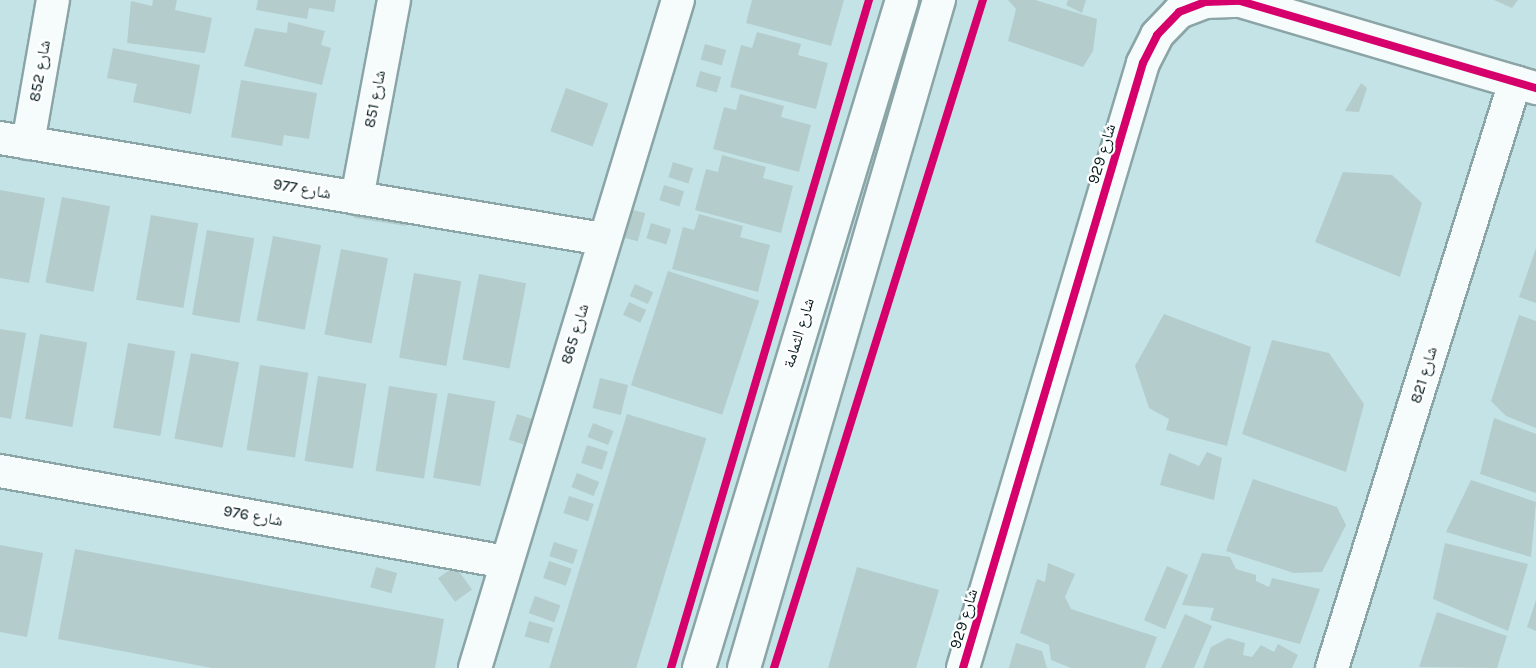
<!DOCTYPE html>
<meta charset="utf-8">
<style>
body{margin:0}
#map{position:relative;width:1536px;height:668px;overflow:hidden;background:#c4e3e6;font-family:Karla,"Noto Naskh Arabic",sans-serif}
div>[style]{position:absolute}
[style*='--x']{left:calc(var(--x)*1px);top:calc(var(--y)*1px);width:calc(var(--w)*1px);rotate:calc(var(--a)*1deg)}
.building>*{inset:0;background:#b4cccc;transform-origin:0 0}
.roads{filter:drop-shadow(2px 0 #8ba4a6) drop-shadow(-2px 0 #8ba4a6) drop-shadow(0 2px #8ba4a6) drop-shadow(0 -2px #8ba4a6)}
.minor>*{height:32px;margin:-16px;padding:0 16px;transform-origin:16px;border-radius:16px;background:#f6fbfb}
.cycleway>*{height:8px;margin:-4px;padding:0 4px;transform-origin:4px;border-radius:4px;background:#d6006c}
span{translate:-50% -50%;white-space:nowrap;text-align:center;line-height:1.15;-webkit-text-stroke:4.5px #fff;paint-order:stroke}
.street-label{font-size:16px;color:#071d20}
</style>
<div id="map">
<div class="building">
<div style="clip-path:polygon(153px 0,177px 0,175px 10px,212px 18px,205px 53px,127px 43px,131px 1px,152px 6px)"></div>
<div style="clip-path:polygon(258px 0,336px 0,334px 12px,309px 8px,307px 19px,256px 10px)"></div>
<div style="clip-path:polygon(752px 0,844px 0,831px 46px,746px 23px)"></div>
<div style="clip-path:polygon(1008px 0,1035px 0,1097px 19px,1093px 51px,1083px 67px,1008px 41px,1016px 9px)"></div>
<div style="clip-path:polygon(1068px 0,1086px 0,1082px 13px,1066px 5px)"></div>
<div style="clip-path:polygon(1494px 0,1518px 0,1512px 8px)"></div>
<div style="clip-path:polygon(288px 22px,325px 31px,321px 45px,331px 48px,322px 85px,244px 66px,255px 28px,287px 33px)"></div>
<div style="clip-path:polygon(757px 32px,801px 44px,798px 55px,828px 63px,816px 109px,730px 87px,741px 45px,752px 48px)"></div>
<div style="left:705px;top:44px;width:22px;height:16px;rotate:16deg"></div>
<div style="clip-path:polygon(113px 48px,200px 65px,191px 114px,133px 102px,137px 84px,107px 78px)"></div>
<div style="left:700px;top:71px;width:22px;height:16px;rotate:16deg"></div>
<div style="clip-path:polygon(241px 80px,317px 93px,309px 139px,284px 135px,282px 146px,231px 137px)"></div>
<div style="clip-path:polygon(1361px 83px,1367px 88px,1359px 112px,1345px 111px)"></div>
<div style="left:566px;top:88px;width:45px;height:46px;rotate:20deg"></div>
<div style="clip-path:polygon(740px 94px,784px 106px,781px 117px,811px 125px,799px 172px,713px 149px,724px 107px,736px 110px)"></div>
<div style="clip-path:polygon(722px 155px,766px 167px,763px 178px,793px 186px,781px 233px,695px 210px,706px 169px,718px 172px)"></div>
<div style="left:673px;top:162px;width:21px;height:16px;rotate:17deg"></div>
<div style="clip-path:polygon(1343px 172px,1392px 175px,1422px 203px,1400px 277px,1315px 242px)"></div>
<div style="left:664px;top:185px;width:21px;height:16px;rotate:17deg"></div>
<div style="clip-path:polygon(0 190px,45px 198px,29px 283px,0 278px)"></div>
<div style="left:62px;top:197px;width:49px;height:87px;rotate:11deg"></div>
<div style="left:356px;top:203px;width:53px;height:15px;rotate:9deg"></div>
<div style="left:626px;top:208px;width:20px;height:29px;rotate:15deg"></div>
<div style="clip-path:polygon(699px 214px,743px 226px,740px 237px,770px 245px,758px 292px,672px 269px,683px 227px,694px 230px)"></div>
<div style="left:151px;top:215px;width:48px;height:86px;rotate:10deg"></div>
<div style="left:651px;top:223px;width:21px;height:16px;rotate:17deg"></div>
<div style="left:207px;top:230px;width:48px;height:86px;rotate:10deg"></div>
<div style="left:273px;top:236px;width:49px;height:86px;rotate:11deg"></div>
<div style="clip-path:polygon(1536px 248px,1536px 303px,1519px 297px)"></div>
<div style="left:341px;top:249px;width:48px;height:87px;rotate:11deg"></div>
<div style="left:668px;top:271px;width:96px;height:120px;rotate:18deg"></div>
<div style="left:414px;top:273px;width:48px;height:86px;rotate:10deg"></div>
<div style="left:479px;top:274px;width:48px;height:87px;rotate:11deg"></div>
<div style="left:635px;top:284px;width:20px;height:13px;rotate:24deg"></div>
<div style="left:629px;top:302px;width:19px;height:14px;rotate:25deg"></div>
<div style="clip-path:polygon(1164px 314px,1251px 347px,1227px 446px,1166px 430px,1169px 419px,1149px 408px,1135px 366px)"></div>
<div style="clip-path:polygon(1519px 315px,1536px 321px,1536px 428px,1506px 416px,1491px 401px)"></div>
<div style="clip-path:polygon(0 329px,26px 333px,11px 419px,0 417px)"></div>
<div style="left:40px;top:334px;width:48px;height:86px;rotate:10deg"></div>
<div style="clip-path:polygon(1272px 340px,1329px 353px,1364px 404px,1346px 472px,1242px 434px)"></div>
<div style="left:128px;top:343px;width:48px;height:86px;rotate:10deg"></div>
<div style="left:191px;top:353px;width:49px;height:87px;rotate:11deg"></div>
<div style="left:260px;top:365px;width:49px;height:86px;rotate:9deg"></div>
<div style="left:318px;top:376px;width:49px;height:86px;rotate:9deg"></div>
<div style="left:600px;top:378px;width:29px;height:31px;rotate:14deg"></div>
<div style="left:389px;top:386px;width:49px;height:86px;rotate:9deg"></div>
<div style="left:448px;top:393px;width:48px;height:86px;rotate:10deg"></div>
<div style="left:517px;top:414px;width:16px;height:27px;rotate:18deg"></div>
<div style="left:627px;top:414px;width:83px;height:266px;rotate:17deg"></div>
<div style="clip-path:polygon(1494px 418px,1536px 434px,1536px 493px,1480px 474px)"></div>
<div style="left:593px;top:423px;width:22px;height:15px;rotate:21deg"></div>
<div style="left:587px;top:445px;width:22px;height:19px;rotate:18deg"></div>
<div style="clip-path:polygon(1207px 452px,1222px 458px,1214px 500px,1160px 485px,1169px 453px,1199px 466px)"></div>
<div style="left:577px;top:473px;width:24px;height:15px;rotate:22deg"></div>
<div style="clip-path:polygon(1253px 479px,1337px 507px,1346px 525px,1322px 572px,1294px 573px,1226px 551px)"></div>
<div style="clip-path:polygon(1471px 480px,1536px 502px,1531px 557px,1446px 532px)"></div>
<div style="left:569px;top:496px;width:26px;height:18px;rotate:18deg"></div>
<div style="left:554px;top:542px;width:25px;height:15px;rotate:18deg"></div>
<div style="clip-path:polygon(1445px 543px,1528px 564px,1508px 631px,1433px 599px)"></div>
<div style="clip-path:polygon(0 545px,43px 553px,27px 637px,0 632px)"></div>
<div style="clip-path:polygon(75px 549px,444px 619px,435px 668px,212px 668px,58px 639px)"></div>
<div style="clip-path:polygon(1202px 553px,1230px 557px,1236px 569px,1256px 575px,1256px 581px,1269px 587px,1272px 578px,1320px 589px,1300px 644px,1210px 620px,1214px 608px,1182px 605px)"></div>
<div style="left:549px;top:561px;width:24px;height:18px;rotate:19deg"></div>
<div style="clip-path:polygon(1048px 563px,1075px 574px,1065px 597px,1071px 609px,1157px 637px,1145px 668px,1071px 668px,1051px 660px,1049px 645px,1020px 633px,1037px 579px,1045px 582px)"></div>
<div style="left:455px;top:566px;width:29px;height:21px;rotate:54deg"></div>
<div style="left:1167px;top:566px;width:23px;height:59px;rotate:23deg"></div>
<div style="left:376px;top:567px;width:22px;height:21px;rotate:16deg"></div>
<div style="clip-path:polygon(857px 567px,939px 590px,916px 668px,828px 668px)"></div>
<div style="left:535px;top:596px;width:27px;height:18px;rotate:20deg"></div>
<div style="clip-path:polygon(1536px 600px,1536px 631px,1527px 627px)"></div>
<div style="clip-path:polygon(1437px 612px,1507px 636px,1497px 668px,1419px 667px)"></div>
<div style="clip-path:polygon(1185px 614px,1212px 626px,1194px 668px,1161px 668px)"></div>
<div style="left:529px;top:621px;width:25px;height:16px;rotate:16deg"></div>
<div style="clip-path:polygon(1228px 638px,1245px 643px,1243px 655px,1252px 657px,1261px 645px,1274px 652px,1278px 644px,1298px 655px,1292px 668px,1203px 668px,1211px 647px)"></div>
<div style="clip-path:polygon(1016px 643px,1042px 651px,1047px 668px,1009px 668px)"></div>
</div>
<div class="roads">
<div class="minor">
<div style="--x:0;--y:138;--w:611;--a:9.51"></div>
<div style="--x:28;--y:143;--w:145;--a:-80.1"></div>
<div style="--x:357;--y:198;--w:201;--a:-79.4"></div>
<div style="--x:0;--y:471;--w:514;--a:10.2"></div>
<div style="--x:475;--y:668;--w:698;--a:-73.1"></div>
<div style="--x:699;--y:668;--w:698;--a:-73.1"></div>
<div style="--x:744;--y:668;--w:696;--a:-73.73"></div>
<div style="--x:963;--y:668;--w:631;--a:-73.43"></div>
<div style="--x:1143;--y:63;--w:31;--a:-63"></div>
<div style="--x:1157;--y:35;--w:32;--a:-46"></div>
<div style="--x:1179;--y:12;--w:28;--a:-21"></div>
<div style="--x:1205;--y:2;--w:35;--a:-2"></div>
<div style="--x:1240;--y:1;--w:309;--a:16.4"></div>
<div style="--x:1332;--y:668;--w:614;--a:-72.66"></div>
</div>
</div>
<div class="cycleway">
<div style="--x:671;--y:668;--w:697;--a:-73.49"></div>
<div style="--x:774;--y:668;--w:700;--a:-72.63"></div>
<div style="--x:963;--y:668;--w:631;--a:-73.43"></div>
<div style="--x:1143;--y:63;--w:31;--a:-63"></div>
<div style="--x:1157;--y:35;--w:32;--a:-46"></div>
<div style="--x:1179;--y:12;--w:28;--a:-21"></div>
<div style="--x:1205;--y:2;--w:35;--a:-2"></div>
<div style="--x:1240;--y:1;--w:309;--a:16.4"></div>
</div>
<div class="street-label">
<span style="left:40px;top:71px;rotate:-80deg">شارع 852</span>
<span style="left:375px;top:99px;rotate:-79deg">شارع 851</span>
<span style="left:1102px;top:154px;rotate:-73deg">شارع 929</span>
<span style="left:302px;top:189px;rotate:10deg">شارع 977</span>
<span style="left:799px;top:333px;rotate:-73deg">شارع الثمامة</span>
<span style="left:575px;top:334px;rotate:-73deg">شارع 865</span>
<span style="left:1424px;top:375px;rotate:-73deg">شارع 821</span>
<span style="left:253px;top:516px;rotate:10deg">شارع 976</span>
<span style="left:964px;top:619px;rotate:-73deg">شارع 929</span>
</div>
</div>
